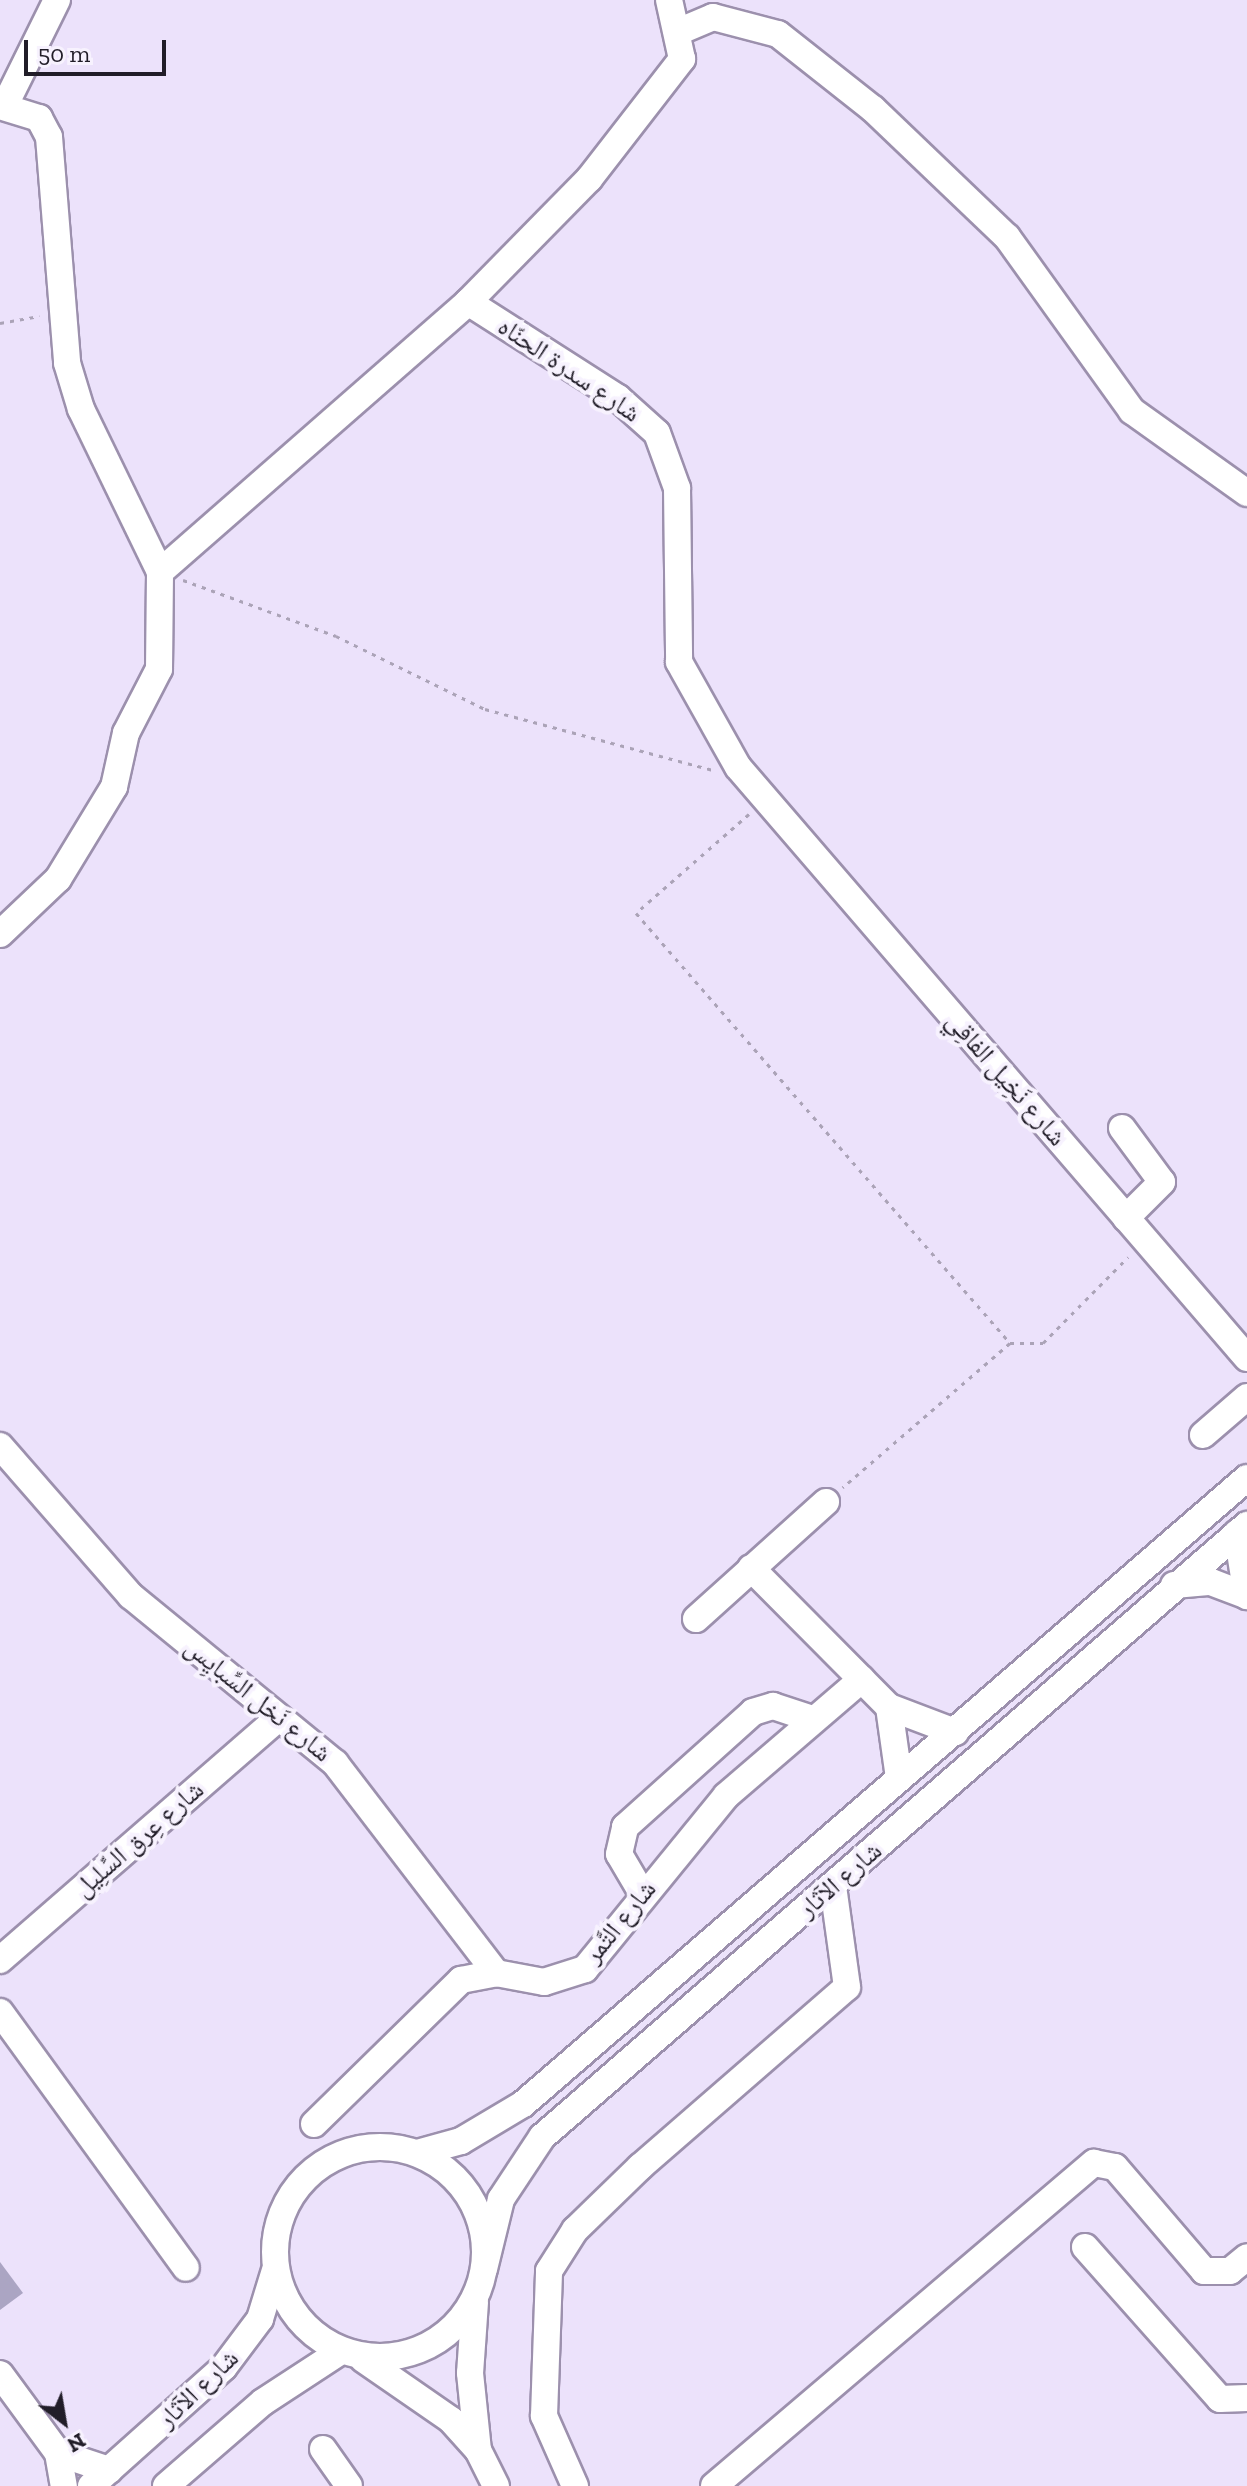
<!DOCTYPE html>
<meta charset="utf-8">
<style>
body{margin:0}
#map{position:relative;width:1247px;height:2486px;overflow:hidden;background:#ece2fb;font-family:"Zilla Slab","Noto Naskh Arabic",serif}
div>[style]{position:absolute}
[style*='--x']{left:calc(var(--x)*1px);top:calc(var(--y)*1px);width:calc(var(--w)*1px);rotate:calc(var(--a)*1deg)}
.building>*{inset:0;background:#aba5c3}
.path>*{height:3px;margin-top:-1.5px;transform-origin:0;background:repeating-linear-gradient(90deg,#aba3b7 0 4px,transparent 0 10px)}
.roads{filter:drop-shadow(2px 0 #9c90ad) drop-shadow(-2px 0 #9c90ad) drop-shadow(0 2px #9c90ad) drop-shadow(0 -2px #9c90ad)}
.minor>*{height:26px;margin:-13px;padding:0 13px;transform-origin:13px;border-radius:13px;background:#fff}
.minor>.ring{margin:-13px;padding:0;box-sizing:content-box;background:none;border:26px solid #fff;border-radius:50%}
span{translate:-50% -50%;white-space:nowrap;text-align:center;line-height:1.15;-webkit-text-stroke:8px #f7f2fe;paint-order:stroke}
.street-label{font-size:26px;color:#211d28}
.north{position:absolute;left:24px;top:2382px;width:80px;height:80px;-webkit-text-stroke:6px #f7f2fe;paint-order:stroke;rotate:149deg;font-size:22px;font-weight:700;line-height:32px;text-align:center;color:#211d28}
.north::after{content:'';display:block;margin:auto;width:28px;height:36px;background:#211d28;clip-path:polygon(50% 0,100% 100%,50% 72%,0 100%)}
.scale{position:absolute;left:24px;top:40px;width:142px;height:36px;box-sizing:border-box;border:4px solid #211d28;border-top:0;padding-left:10px;font-size:24px;line-height:28px;white-space:nowrap;color:#211d28;-webkit-text-stroke:6px #f7f2fe;paint-order:stroke}
</style>
<div id="map">
<div class="building">
<div style="clip-path:polygon(0 2262px,23px 2293px,0 2310px)"></div>
</div>
<div class="path">
<div style="--x:0;--y:323;--w:40;--a:-10"></div>
<div style="--x:183;--y:580;--w:163;--a:20.1"></div>
<div style="--x:336;--y:636;--w:166;--a:26.1"></div>
<div style="--x:485;--y:709;--w:235;--a:15"></div>
<div style="--x:749;--y:814;--w:150;--a:138.8"></div>
<div style="--x:636;--y:913;--w:570;--a:48.98"></div>
<div style="--x:1010;--y:1343;--w:221;--a:139.2"></div>
<div style="--x:1010;--y:1343;--w:33;--a:0"></div>
<div style="--x:1043;--y:1343;--w:121;--a:-45.3"></div>
</div>
<div class="roads">
<div class="minor">
<div style="--x:680;--y:31;--w:36;--a:-23"></div>
<div style="--x:713;--y:17;--w:67;--a:14.7"></div>
<div style="--x:778;--y:34;--w:121;--a:38.3"></div>
<div style="--x:873;--y:109;--w:185;--a:43.7"></div>
<div style="--x:1007;--y:237;--w:214;--a:54.3"></div>
<div style="--x:1132;--y:411;--w:141;--a:35.5"></div>
<div style="--x:6;--y:103;--w:115;--a:-63.7"></div>
<div style="--x:0;--y:106;--w:41;--a:17.1"></div>
<div style="--x:39;--y:118;--w:21;--a:62"></div>
<div style="--x:49;--y:137;--w:227;--a:85.4"></div>
<div style="--x:67;--y:363;--w:48;--a:73.1"></div>
<div style="--x:81;--y:409;--w:181;--a:64.1"></div>
<div style="--x:468;--y:302;--w:178;--a:32.6"></div>
<div style="--x:618;--y:398;--w:52;--a:41.9"></div>
<div style="--x:657;--y:433;--w:59;--a:70"></div>
<div style="--x:677;--y:488;--w:174;--a:89.3"></div>
<div style="--x:679;--y:662;--w:120;--a:60.7"></div>
<div style="--x:738;--y:767;--w:780;--a:49.26"></div>
<div style="--x:0;--y:934;--w:80;--a:-43.5"></div>
<div style="--x:58;--y:879;--w:108;--a:-58.7"></div>
<div style="--x:114;--y:787;--w:55;--a:-77.5"></div>
<div style="--x:126;--y:733;--w:72;--a:-62.7"></div>
<div style="--x:159;--y:669;--w:97;--a:-89.4"></div>
<div style="--x:160;--y:572;--w:410;--a:-41.2"></div>
<div style="--x:468;--y:302;--w:173;--a:-45.5"></div>
<div style="--x:589;--y:179;--w:152;--a:-52.2"></div>
<div style="--x:682;--y:59;--w:60;--a:-102.4"></div>
<div style="--x:1122;--y:1128;--w:67;--a:53.5"></div>
<div style="--x:1162;--y:1182;--w:51;--a:135"></div>
<div style="--x:1203;--y:1435;--w:58;--a:-40.8"></div>
<div style="--x:0;--y:1446;--w:199;--a:48.9"></div>
<div style="--x:131;--y:1596;--w:264;--a:39.3"></div>
<div style="--x:335;--y:1763;--w:265;--a:52.5"></div>
<div style="--x:1237;--y:1533;--w:64;--a:81"></div>
<div style="--x:751;--y:1568;--w:196;--a:45.2"></div>
<div style="--x:889;--y:1707;--w:71;--a:20.7"></div>
<div style="--x:1174;--y:1585;--w:37;--a:-5"></div>
<div style="--x:1211;--y:1582;--w:39;--a:21"></div>
<div style="--x:696;--y:1619;--w:175;--a:-42"></div>
<div style="--x:889;--y:1707;--w:72;--a:82"></div>
<div style="--x:642;--y:1893;--w:45;--a:-120.5"></div>
<div style="--x:619;--y:1854;--w:28;--a:-77"></div>
<div style="--x:625;--y:1827;--w:172;--a:-41.9"></div>
<div style="--x:753;--y:1712;--w:21;--a:-17"></div>
<div style="--x:773;--y:1706;--w:41;--a:18.4"></div>
<div style="--x:0;--y:1960;--w:369;--a:-41"></div>
<div style="--x:0;--y:2012;--w:316;--a:54"></div>
<div style="--x:314;--y:2124;--w:206;--a:-44.4"></div>
<div style="--x:461;--y:1980;--w:36;--a:-11"></div>
<div style="--x:496;--y:1973;--w:49;--a:10.6"></div>
<div style="--x:544;--y:1982;--w:43;--a:-17.6"></div>
<div style="--x:585;--y:1969;--w:223;--a:-50.8"></div>
<div style="--x:726;--y:1796;--w:179;--a:-40.7"></div>
<div class="ring" style="left:275px;top:2147px;width:184px;height:184px"></div>
<div style="--x:417;--y:2153;--w:46;--a:-15.3"></div>
<div style="--x:461;--y:2141;--w:72;--a:-30.8"></div>
<div style="--x:523;--y:2104;--w:957;--a:-40.85"></div>
<div style="--x:1085;--y:2247;--w:203;--a:48.4"></div>
<div style="--x:1220;--y:2399;--w:27;--a:-2"></div>
<div style="--x:484;--y:2269;--w:72;--a:-76.3"></div>
<div style="--x:501;--y:2199;--w:74;--a:-56.5"></div>
<div style="--x:542;--y:2137;--w:934;--a:-40.96"></div>
<div style="--x:475;--y:2302;--w:71;--a:94"></div>
<div style="--x:470;--y:2373;--w:77;--a:84.1"></div>
<div style="--x:363;--y:2359;--w:107;--a:34.7"></div>
<div style="--x:451;--y:2420;--w:40;--a:48"></div>
<div style="--x:478;--y:2450;--w:40;--a:63.4"></div>
<div style="--x:0;--y:2374;--w:98;--a:53.7"></div>
<div style="--x:58;--y:2453;--w:54;--a:18.4"></div>
<div style="--x:323;--y:2449;--w:45;--a:54.9"></div>
<div style="--x:58;--y:2453;--w:34;--a:80"></div>
<div style="--x:91;--y:2486;--w:178;--a:-41.8"></div>
<div style="--x:224;--y:2367;--w:60;--a:-53.1"></div>
<div style="--x:260;--y:2319;--w:51;--a:-73"></div>
<div style="--x:166;--y:2486;--w:128;--a:-40.9"></div>
<div style="--x:263;--y:2402;--w:93;--a:-33.2"></div>
<div style="--x:575;--y:2486;--w:77;--a:-113.9"></div>
<div style="--x:544;--y:2416;--w:145;--a:-88"></div>
<div style="--x:549;--y:2271;--w:49;--a:-57.6"></div>
<div style="--x:575;--y:2230;--w:91;--a:-44.1"></div>
<div style="--x:640;--y:2167;--w:274;--a:-41"></div>
<div style="--x:847;--y:1987;--w:102;--a:-97.9"></div>
<div style="--x:714;--y:2486;--w:499;--a:-40.4"></div>
<div style="--x:1094;--y:2163;--w:21;--a:11"></div>
<div style="--x:1115;--y:2167;--w:137;--a:49.4"></div>
<div style="--x:1204;--y:2271;--w:26;--a:0"></div>
<div style="--x:1230;--y:2271;--w:22;--a:-39"></div>
</div>
</div>
<div class="street-label">
<span style="left:569px;top:370px;rotate:34deg">شارع سدرة الحنّاه</span>
<span style="left:1006px;top:1079px;rotate:49deg">شارع نَخِيل الفاقِي</span>
<span style="left:258px;top:1700px;rotate:39deg">شارع نَخل السِّبايِس</span>
<span style="left:139px;top:1839px;rotate:-41deg">شارع عِرق السِّلِيل</span>
<span style="left:840px;top:1880px;rotate:-41deg">شارع الآثار</span>
<span style="left:620px;top:1922px;rotate:-51deg">شارع التَّمر</span>
<span style="left:198px;top:2389px;rotate:-44deg">شارع الآثار</span>
</div>
<div class="north">N</div>
<div class="scale">50 m</div>
</div>
